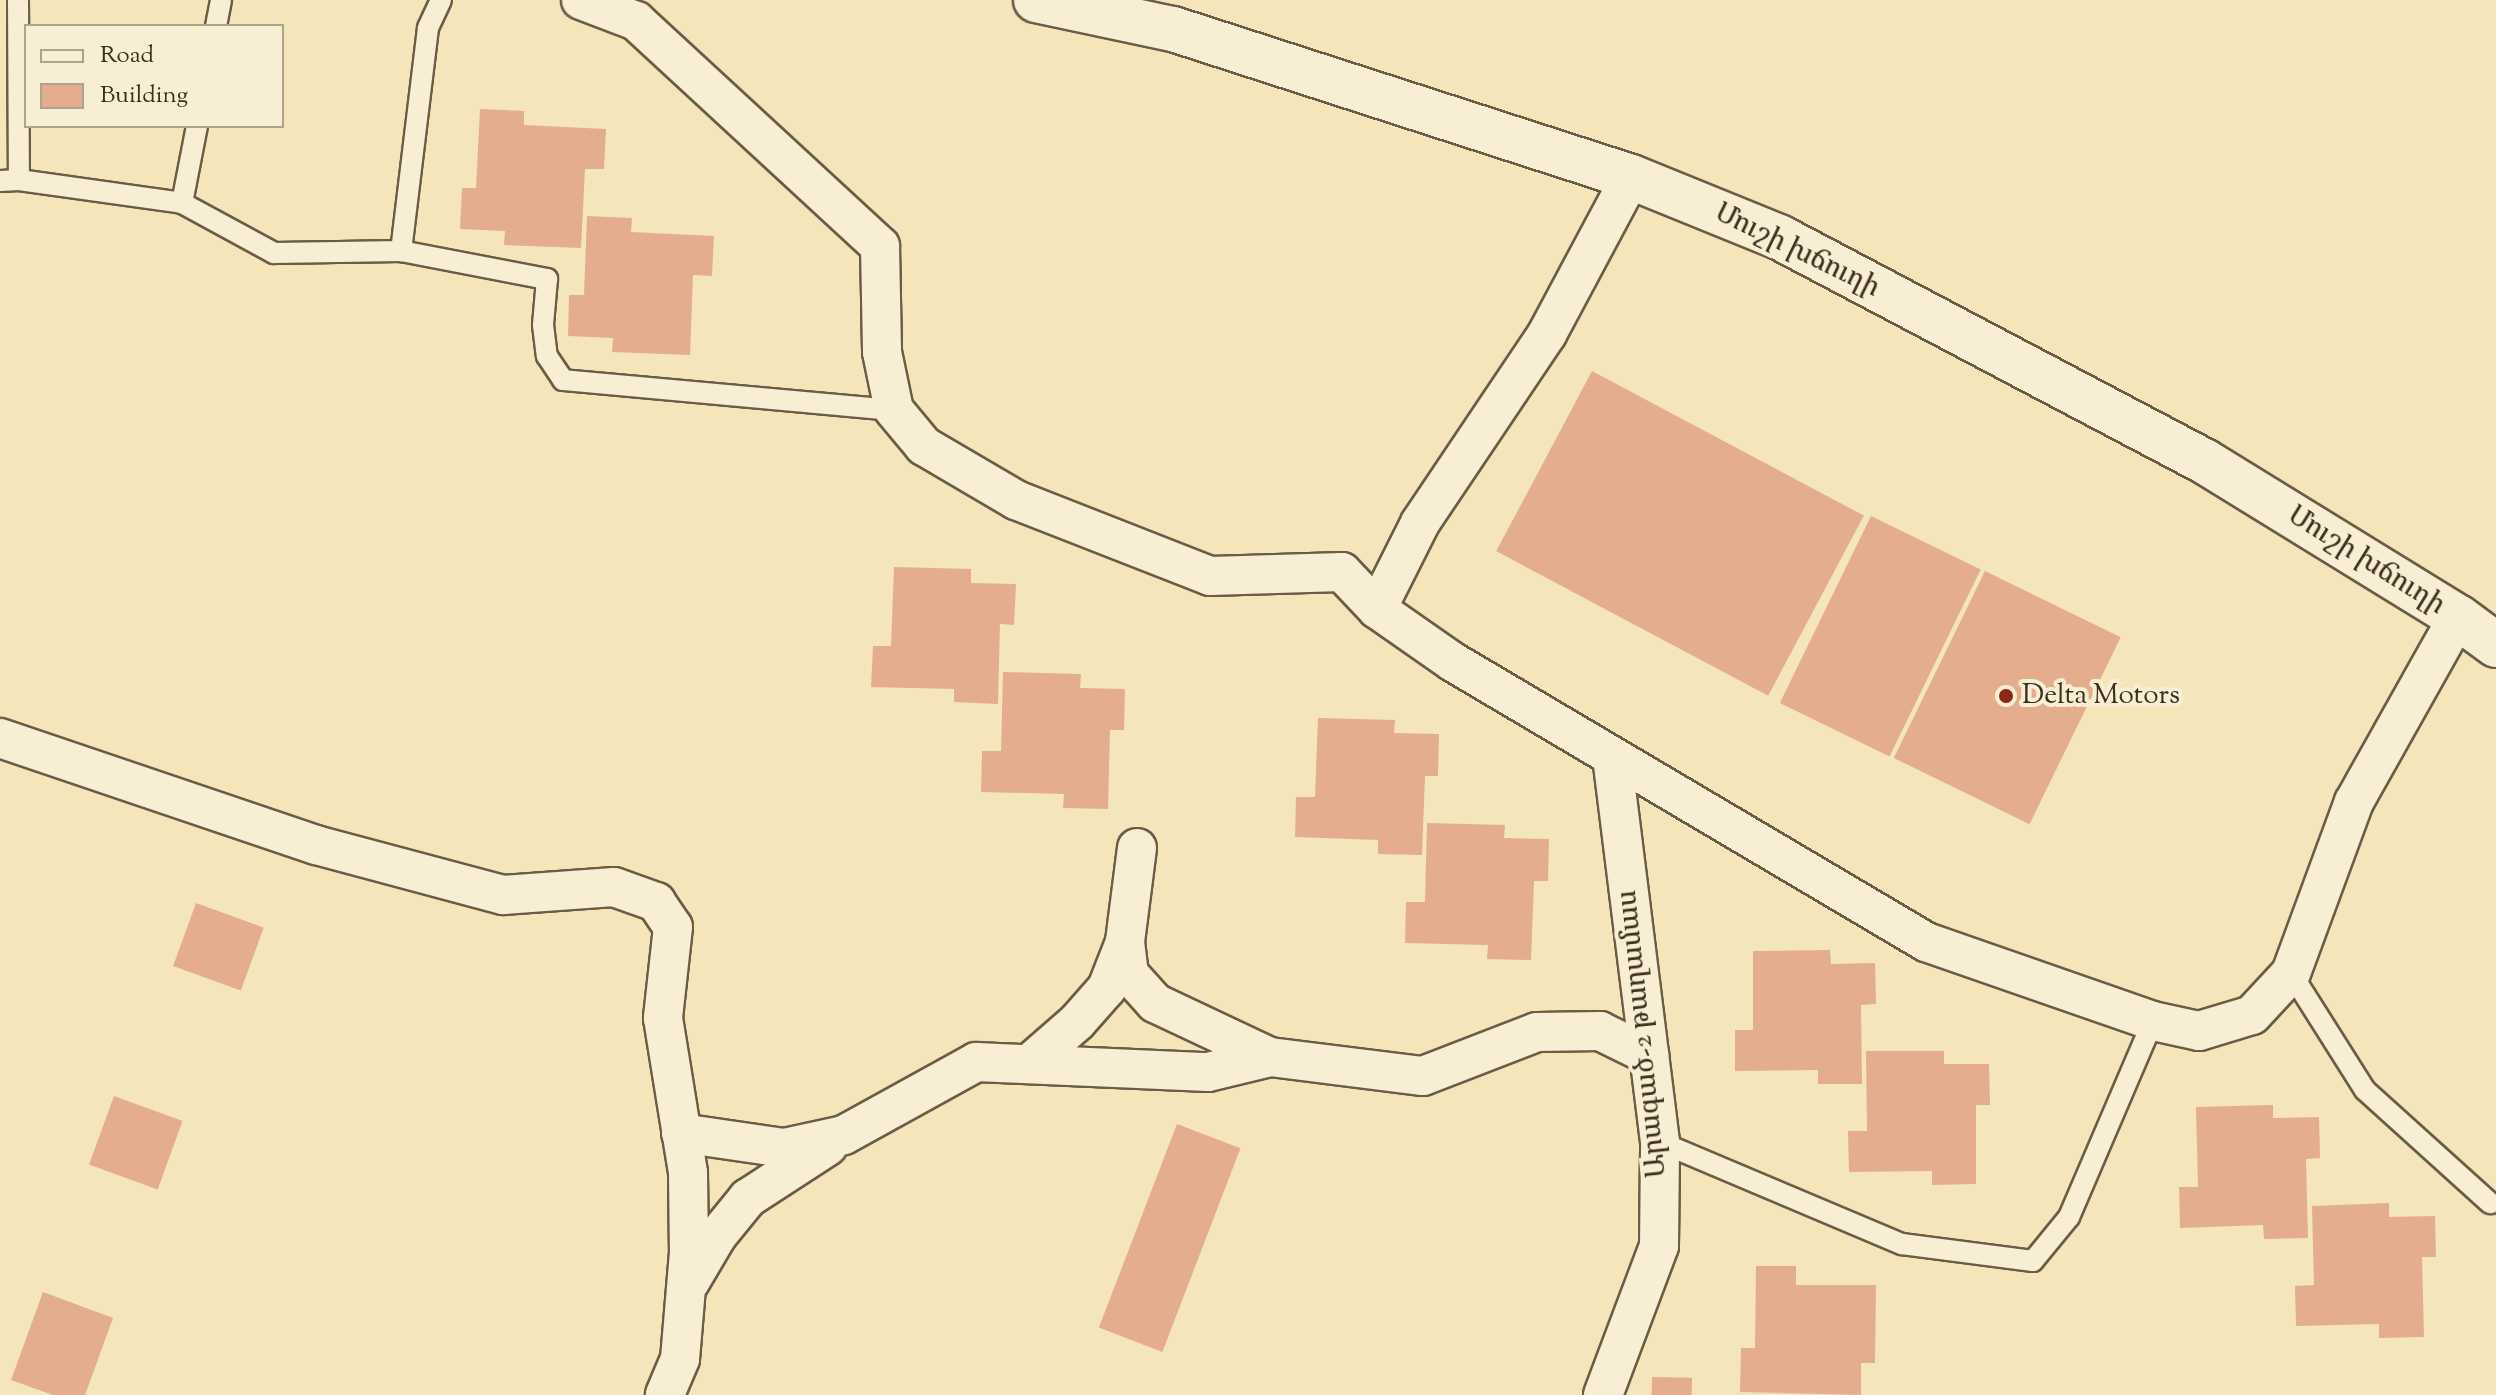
<!DOCTYPE html>
<meta charset="utf-8">
<style>
body{margin:0}
#map{position:relative;width:2496px;height:1395px;overflow:hidden;background:#f5e5bb;font-family:"Sorts Mill Goudy","Noto Serif Armenian",serif}
div>[style]{position:absolute}
[style*='--x']{left:calc(var(--x)*1px);top:calc(var(--y)*1px);width:calc(var(--w)*1px);rotate:calc(var(--a)*1deg)}
.building>*{inset:0;background:#e4ad8e;transform-origin:0 0}
.roads{filter:drop-shadow(2px 0 #6b5c46) drop-shadow(-2px 0 #6b5c46) drop-shadow(0 2px #6b5c46) drop-shadow(0 -2px #6b5c46)}
.service>*{height:20px;margin:-10px;padding:0 10px;transform-origin:10px;border-radius:10px;background:#f8eed3}
.minor>*{height:38px;margin:-19px;padding:0 19px;transform-origin:19px;border-radius:19px;background:#f8eed3}
.tertiary>*{height:44px;margin:-22px;padding:0 22px;transform-origin:22px;border-radius:22px;background:#f8eed3}
.dots>*{width:22px;height:22px;translate:-50% -50%;box-sizing:border-box;border:4px solid #f8eed3;border-radius:50%}
span{translate:-50% -50%;white-space:nowrap;text-align:center;line-height:1.15;-webkit-text-stroke:8px #f8eed3;paint-order:stroke}
.street-label{font-size:28px;color:#3d2f1f}
.poi-label{font-size:28px;color:#3d2f1f}
.left{translate:0 -50%;text-align:left}
.legend{position:absolute;left:24px;top:24px;width:260px;height:104px;box-sizing:border-box;background:#f8eed3;border:2px solid #ada28b;margin:0;padding:10px 14px;list-style:none;font-size:24px;color:#3d2f1f}
.legend li{display:flex;align-items:center;gap:16px;height:40px}
.legend b{width:40px;border:2px solid #ada28b}
</style>
<div id="map">
<div class="building">
<div style="clip-path:polygon(480px 109px,524px 111px,524px 125px,606px 129px,604px 169px,585px 169px,581px 248px,504px 245px,505px 231px,460px 229px,462px 188px,476px 188px)"></div>
<div style="clip-path:polygon(587px 216px,632px 218px,631px 232px,714px 236px,712px 276px,693px 275px,690px 355px,612px 352px,613px 338px,568px 336px,569px 295px,584px 295px)"></div>
<div style="left:1592px;top:371px;width:308px;height:204px;rotate:28deg"></div>
<div style="left:1871px;top:516px;width:122px;height:208px;rotate:26deg"></div>
<div style="clip-path:polygon(894px 567px,971px 569px,971px 583px,1016px 584px,1014px 625px,1000px 624px,998px 704px,954px 702px,954px 689px,871px 687px,873px 646px,891px 646px)"></div>
<div style="left:1985px;top:571px;width:151px;height:208px;rotate:26deg"></div>
<div style="clip-path:polygon(1003px 672px,1081px 674px,1080px 688px,1125px 689px,1124px 730px,1110px 730px,1108px 809px,1063px 808px,1064px 794px,981px 792px,982px 751px,1001px 751px)"></div>
<div style="clip-path:polygon(1318px 718px,1395px 720px,1394px 733px,1439px 734px,1438px 776px,1425px 776px,1422px 855px,1378px 854px,1378px 840px,1295px 837px,1296px 797px,1315px 797px)"></div>
<div style="clip-path:polygon(1427px 823px,1505px 825px,1504px 838px,1549px 839px,1548px 881px,1534px 881px,1531px 960px,1487px 959px,1488px 945px,1405px 943px,1406px 902px,1425px 902px)"></div>
<div style="left:196px;top:903px;width:72px;height:67px;rotate:20deg"></div>
<div style="clip-path:polygon(1830px 950px,1831px 964px,1875px 963px,1876px 1004px,1861px 1005px,1862px 1084px,1818px 1084px,1818px 1070px,1735px 1071px,1735px 1030px,1753px 1030px,1753px 951px)"></div>
<div style="clip-path:polygon(1866px 1051px,1944px 1051px,1944px 1064px,1989px 1064px,1990px 1105px,1976px 1105px,1976px 1184px,1932px 1185px,1932px 1171px,1849px 1172px,1848px 1131px,1867px 1131px)"></div>
<div style="left:114px;top:1096px;width:73px;height:73px;rotate:20deg"></div>
<div style="clip-path:polygon(2273px 1105px,2273px 1118px,2319px 1117px,2320px 1158px,2306px 1159px,2308px 1238px,2264px 1239px,2263px 1225px,2180px 1228px,2179px 1187px,2198px 1187px,2196px 1107px)"></div>
<div style="left:1177px;top:1124px;width:68px;height:218px;rotate:21deg"></div>
<div style="clip-path:polygon(2389px 1203px,2389px 1217px,2435px 1216px,2436px 1257px,2422px 1257px,2424px 1337px,2379px 1338px,2379px 1324px,2296px 1326px,2295px 1286px,2314px 1285px,2312px 1206px)"></div>
<div style="clip-path:polygon(1756px 1266px,1796px 1266px,1796px 1285px,1876px 1285px,1875px 1363px,1861px 1363px,1861px 1395px,1740px 1392px,1741px 1348px,1755px 1348px)"></div>
<div style="clip-path:polygon(43px 1292px,113px 1318px,85px 1395px,53px 1395px,11px 1380px)"></div>
<div style="left:1652px;top:1377px;width:40px;height:18px;rotate:1deg"></div>
</div>
<div class="roads">
<div class="service">
<div style="--x:18;--y:0;--w:180;--a:89.7"></div>
<div style="--x:441;--y:0;--w:31;--a:115"></div>
<div style="--x:428;--y:28;--w:225;--a:96.9"></div>
<div style="--x:401;--y:251;--w:149;--a:10.9"></div>
<div style="--x:547;--y:279;--w:46;--a:95"></div>
<div style="--x:543;--y:325;--w:31;--a:83"></div>
<div style="--x:547;--y:356;--w:29;--a:56"></div>
<div style="--x:563;--y:380;--w:332;--a:5.2"></div>
<div style="--x:216;--y:26;--w:26;--a:-79"></div>
<div style="--x:0;--y:181;--w:19;--a:-3"></div>
<div style="--x:19;--y:180;--w:165;--a:8"></div>
<div style="--x:182;--y:203;--w:105;--a:28.5"></div>
<div style="--x:274;--y:253;--w:127;--a:-0.9"></div>
<div style="--x:182;--y:203;--w:78;--a:-79"></div>
<div style="--x:2291;--y:973;--w:138;--a:57.7"></div>
<div style="--x:2365;--y:1090;--w:169;--a:42.1"></div>
<div style="--x:1660;--y:1142;--w:263;--a:22.9"></div>
<div style="--x:1902;--y:1244;--w:132;--a:7.4"></div>
<div style="--x:2033;--y:1261;--w:57;--a:-50.7"></div>
<div style="--x:2069;--y:1217;--w:213;--a:-66.8"></div>
</div>
<div class="minor">
<div style="--x:581;--y:0;--w:59;--a:20.9"></div>
<div style="--x:636;--y:21;--w:332;--a:42.7"></div>
<div style="--x:880;--y:246;--w:106;--a:88.9"></div>
<div style="--x:882;--y:352;--w:59;--a:78.3"></div>
<div style="--x:894;--y:410;--w:47;--a:50.2"></div>
<div style="--x:924;--y:446;--w:107;--a:30.4"></div>
<div style="--x:1016;--y:500;--w:208;--a:21.4"></div>
<div style="--x:1210;--y:576;--w:132;--a:-1.7"></div>
<div style="--x:1342;--y:572;--w:51;--a:46.6"></div>
<div style="--x:1377;--y:609;--w:93;--a:34.9"></div>
<div style="--x:1453;--y:662;--w:550;--a:30.62"></div>
<div style="--x:1926;--y:942;--w:240;--a:19.2"></div>
<div style="--x:2153;--y:1021;--w:47;--a:12.3"></div>
<div style="--x:2199;--y:1031;--w:55;--a:-16.8"></div>
<div style="--x:2252;--y:1015;--w:57;--a:-47.1"></div>
<div style="--x:2291;--y:973;--w:182;--a:-69.8"></div>
<div style="--x:2354;--y:802;--w:212;--a:-60.7"></div>
<div style="--x:1377;--y:609;--w:96;--a:-63.4"></div>
<div style="--x:1420;--y:523;--w:228;--a:-56.1"></div>
<div style="--x:1547;--y:334;--w:178;--a:-61.9"></div>
<div style="--x:0;--y:738;--w:334;--a:18.7"></div>
<div style="--x:316;--y:845;--w:194;--a:15"></div>
<div style="--x:503;--y:895;--w:111;--a:-4.1"></div>
<div style="--x:614;--y:887;--w:45;--a:19.7"></div>
<div style="--x:656;--y:902;--w:30;--a:56"></div>
<div style="--x:673;--y:927;--w:92;--a:96.3"></div>
<div style="--x:663;--y:1018;--w:157;--a:80.8"></div>
<div style="--x:688;--y:1173;--w:79;--a:89.3"></div>
<div style="--x:689;--y:1252;--w:107;--a:94.8"></div>
<div style="--x:680;--y:1359;--w:39;--a:113"></div>
<div style="--x:1137;--y:848;--w:95;--a:97.3"></div>
<div style="--x:1125;--y:942;--w:32;--a:83"></div>
<div style="--x:1129;--y:974;--w:39;--a:48"></div>
<div style="--x:1155;--y:1003;--w:127;--a:25.2"></div>
<div style="--x:1030;--y:1063;--w:62;--a:-41.1"></div>
<div style="--x:1077;--y:1022;--w:45;--a:-48.6"></div>
<div style="--x:1107;--y:988;--w:49;--a:-68.6"></div>
<div style="--x:681;--y:1133;--w:104;--a:8.3"></div>
<div style="--x:784;--y:1148;--w:61;--a:-12.2"></div>
<div style="--x:844;--y:1135;--w:151;--a:-28.9"></div>
<div style="--x:976;--y:1062;--w:232;--a:2.5"></div>
<div style="--x:1208;--y:1072;--w:64;--a:-13.6"></div>
<div style="--x:1270;--y:1057;--w:154;--a:7.1"></div>
<div style="--x:1423;--y:1076;--w:122;--a:-21.1"></div>
<div style="--x:1537;--y:1032;--w:63;--a:-0.9"></div>
<div style="--x:1600;--y:1031;--w:55;--a:26.1"></div>
<div style="--x:690;--y:1282;--w:53;--a:-59.6"></div>
<div style="--x:717;--y:1236;--w:49;--a:-50.8"></div>
<div style="--x:748;--y:1198;--w:95;--a:-33"></div>
<div style="--x:1603;--y:1395;--w:159;--a:-69.4"></div>
<div style="--x:1659;--y:1246;--w:104;--a:-89.4"></div>
<div style="--x:1660;--y:1142;--w:386;--a:-97.1"></div>
</div>
<div class="tertiary">
<div style="--x:1036;--y:0;--w:140;--a:12"></div>
<div style="--x:1173;--y:29;--w:481;--a:17.9"></div>
<div style="--x:1631;--y:177;--w:160;--a:22.1"></div>
<div style="--x:1779;--y:237;--w:480;--a:27.8"></div>
<div style="--x:2204;--y:461;--w:298;--a:31.6"></div>
<div style="--x:2458;--y:617;--w:47;--a:36.4"></div>
</div>
</div>
<div class="dots">
<div style="left:2006px;top:696px;background:#8f2418"></div>
</div>
<div class="street-label">
<span style="left:1797px;top:251px;rotate:26deg">Մուշի խճուղի</span>
<span style="left:2366px;top:561px;rotate:32deg">Մուշի խճուղի</span>
<span style="left:1643px;top:1034px;rotate:-96deg">Արագած-2 թաղամաս</span>
</div>
<div class="poi-label">
<span class="left" style="left:2022px;top:696px">Delta Motors</span>
</div>
<ul class="legend">
<li><b style="height:10px;background:#f8eed3"></b>Road</li>
<li><b style="height:22px;background:#e4ad8e"></b>Building</li>
</ul>
</div>
